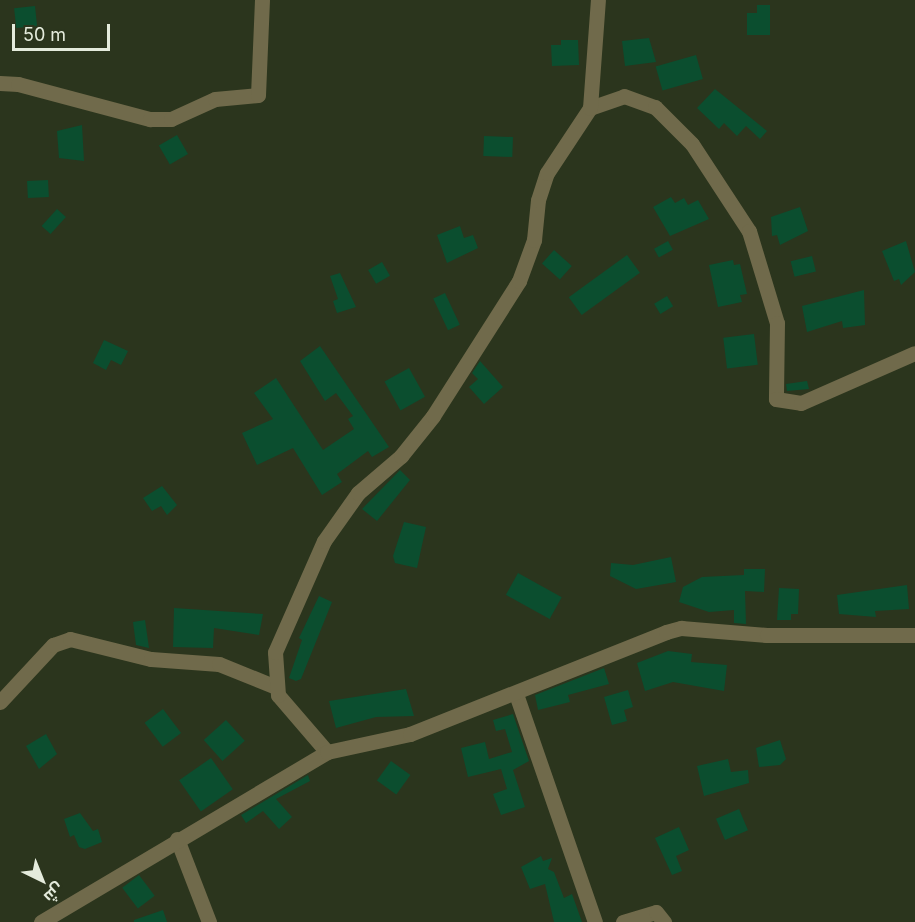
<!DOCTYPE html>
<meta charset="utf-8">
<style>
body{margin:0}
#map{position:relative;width:915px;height:922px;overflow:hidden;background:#2b351d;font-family:Inter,Cairo,sans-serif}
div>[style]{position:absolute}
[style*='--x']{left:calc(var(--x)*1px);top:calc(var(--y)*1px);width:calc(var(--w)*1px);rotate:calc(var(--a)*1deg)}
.building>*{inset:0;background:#0b4e2f;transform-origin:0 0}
.minor>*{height:15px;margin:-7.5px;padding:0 7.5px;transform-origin:7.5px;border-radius:7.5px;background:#706a4b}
span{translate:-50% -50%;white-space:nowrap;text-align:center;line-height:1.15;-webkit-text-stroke:4.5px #2b351d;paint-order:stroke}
.north{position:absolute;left:12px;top:850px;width:60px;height:60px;-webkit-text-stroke:4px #2b351d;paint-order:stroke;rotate:137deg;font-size:16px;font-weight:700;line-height:24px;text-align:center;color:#e4ebdc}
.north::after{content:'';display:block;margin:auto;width:21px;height:27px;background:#e4ebdc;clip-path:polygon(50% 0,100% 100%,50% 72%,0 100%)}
.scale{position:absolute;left:12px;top:24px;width:98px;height:27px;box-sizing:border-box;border:3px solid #e4ebdc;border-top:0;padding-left:8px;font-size:18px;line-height:21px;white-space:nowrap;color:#e4ebdc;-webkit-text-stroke:4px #2b351d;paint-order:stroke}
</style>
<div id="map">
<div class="building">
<div style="clip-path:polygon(757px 5px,770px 5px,770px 35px,747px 35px,747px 13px,757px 13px)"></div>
<div style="left:35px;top:6px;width:20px;height:21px;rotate:84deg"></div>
<div style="clip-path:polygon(649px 38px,656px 62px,625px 66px,622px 41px)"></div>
<div style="clip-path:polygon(561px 40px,578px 40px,579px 65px,552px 66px,551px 45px,561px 45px)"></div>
<div style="left:696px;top:55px;width:25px;height:42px;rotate:74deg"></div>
<div style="clip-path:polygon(715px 89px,767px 131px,760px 139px,746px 126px,737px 136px,724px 123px,719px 129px,697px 108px)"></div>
<div style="clip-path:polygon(82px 125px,84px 161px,59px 158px,57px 131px)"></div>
<div style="left:177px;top:135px;width:22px;height:21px;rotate:60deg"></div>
<div style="left:484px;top:136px;width:29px;height:20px;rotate:2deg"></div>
<div style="left:48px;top:180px;width:17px;height:21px;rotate:87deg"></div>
<div style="clip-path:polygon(671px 197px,675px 203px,684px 198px,688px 205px,698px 200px,709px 219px,670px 236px,653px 207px)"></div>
<div style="clip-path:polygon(800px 207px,808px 231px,780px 245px,777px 235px,772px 236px,771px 217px)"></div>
<div style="left:57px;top:209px;width:12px;height:23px;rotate:42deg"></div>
<div style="clip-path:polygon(460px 226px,464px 238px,473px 235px,478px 248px,447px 263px,437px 235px)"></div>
<div style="left:668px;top:241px;width:10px;height:16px;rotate:61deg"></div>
<div style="clip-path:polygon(906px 241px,915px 272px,901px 285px,899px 279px,894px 281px,882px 251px)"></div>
<div style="left:554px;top:250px;width:24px;height:18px;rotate:42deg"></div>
<div style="left:627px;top:255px;width:22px;height:72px;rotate:54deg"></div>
<div style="left:812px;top:256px;width:16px;height:22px;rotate:76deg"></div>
<div style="clip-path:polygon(733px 260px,734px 265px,740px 264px,747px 294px,740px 295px,742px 302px,718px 307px,709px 265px)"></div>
<div style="left:382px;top:262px;width:16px;height:16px;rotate:60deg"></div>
<div style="clip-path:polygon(340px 273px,356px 307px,337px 313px,333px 301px,338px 299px,330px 276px)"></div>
<div style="clip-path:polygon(864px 290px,865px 325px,843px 328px,842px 321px,807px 332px,802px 306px)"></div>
<div style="left:445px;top:293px;width:35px;height:13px;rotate:65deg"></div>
<div style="left:667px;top:296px;width:12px;height:15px;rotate:59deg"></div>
<div style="left:754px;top:334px;width:31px;height:31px;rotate:83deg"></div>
<div style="clip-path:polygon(104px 340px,128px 351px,121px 365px,111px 360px,106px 370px,93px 363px)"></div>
<div style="clip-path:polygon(320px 346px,389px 447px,372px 457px,368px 451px,337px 474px,342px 482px,322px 495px,293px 448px,257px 465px,242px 433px,273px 419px,254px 393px,276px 378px,323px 450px,354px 429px,348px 419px,353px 416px,336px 393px,325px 401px,300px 361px)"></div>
<div style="clip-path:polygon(480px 361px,503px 387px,484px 404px,469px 387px,478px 379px,472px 373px)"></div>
<div style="left:409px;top:368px;width:33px;height:28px;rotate:61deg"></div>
<div style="clip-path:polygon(807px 381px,809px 389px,787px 391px,786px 384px)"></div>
<div style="clip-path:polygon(400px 470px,410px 480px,377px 521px,362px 509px)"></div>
<div style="clip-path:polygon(162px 486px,177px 505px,167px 515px,161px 506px,152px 511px,143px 498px)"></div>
<div style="clip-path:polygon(404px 522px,426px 527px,417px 568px,395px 563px,393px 556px)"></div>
<div style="clip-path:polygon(671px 557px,676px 582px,636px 589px,610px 576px,611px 563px,633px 565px)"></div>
<div style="clip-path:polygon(744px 569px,765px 569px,764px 592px,745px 591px,746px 624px,734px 623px,734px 610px,709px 612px,679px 602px,683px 587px,702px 577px,744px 575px)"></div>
<div style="left:518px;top:573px;width:50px;height:25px;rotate:29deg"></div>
<div style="clip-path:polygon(907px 585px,909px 609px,875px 611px,876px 617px,839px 614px,837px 595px)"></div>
<div style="clip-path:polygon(779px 588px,799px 589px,798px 614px,791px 614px,791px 620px,777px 620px)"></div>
<div style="clip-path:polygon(319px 596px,332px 602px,301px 679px,296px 681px,289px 678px,302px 640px,299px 638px)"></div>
<div style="clip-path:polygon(174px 608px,263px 614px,259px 635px,214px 628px,213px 648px,173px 647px)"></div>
<div style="clip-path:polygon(145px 620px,149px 648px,136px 645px,133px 622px)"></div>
<div style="clip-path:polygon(668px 651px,692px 654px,691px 662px,727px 665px,724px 691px,673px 682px,645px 691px,637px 663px)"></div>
<div style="clip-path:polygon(604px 668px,609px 684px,568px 695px,570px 702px,538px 710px,535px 695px)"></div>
<div style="clip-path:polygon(406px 689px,414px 716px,376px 717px,336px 728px,329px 701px)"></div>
<div style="clip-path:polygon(628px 690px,633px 707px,624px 710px,627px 721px,612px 725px,604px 697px)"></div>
<div style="left:163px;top:709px;width:30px;height:23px;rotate:53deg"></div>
<div style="clip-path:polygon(513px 714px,529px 761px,513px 770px,525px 807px,501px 815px,493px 794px,507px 789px,501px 769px,468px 777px,461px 748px,485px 742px,489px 759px,512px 752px,505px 729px,496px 731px,493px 720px)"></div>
<div style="left:226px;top:720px;width:28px;height:30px;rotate:48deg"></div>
<div style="clip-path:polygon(46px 734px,57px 754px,39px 769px,26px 746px)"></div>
<div style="clip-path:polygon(780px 740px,786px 759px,780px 765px,759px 767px,756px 748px)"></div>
<div style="left:211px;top:758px;width:38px;height:39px;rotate:55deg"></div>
<div style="clip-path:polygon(728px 759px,731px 772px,748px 770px,749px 783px,704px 796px,697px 766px)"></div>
<div style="left:391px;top:761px;width:24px;height:24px;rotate:36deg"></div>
<div style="clip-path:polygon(308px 775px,310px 781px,276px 799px,292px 817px,279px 829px,263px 811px,246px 823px,241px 815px)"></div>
<div style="left:739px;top:809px;width:23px;height:25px;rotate:67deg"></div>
<div style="clip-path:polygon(80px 813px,93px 831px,98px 829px,102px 842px,85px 849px,79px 847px,74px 835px,70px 837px,64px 819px)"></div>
<div style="clip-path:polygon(679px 827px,689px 850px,676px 856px,682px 871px,672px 875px,655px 838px)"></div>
<div style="clip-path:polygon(541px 856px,543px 861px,552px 858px,548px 869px,554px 872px,564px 898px,572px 894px,582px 922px,554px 922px,545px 884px,530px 889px,521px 867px)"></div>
<div style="left:139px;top:875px;width:26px;height:21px;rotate:53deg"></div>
<div style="clip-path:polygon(163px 910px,167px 922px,134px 922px,134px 920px)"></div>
</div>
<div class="minor">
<div style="--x:0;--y:83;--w:18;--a:3"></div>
<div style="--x:18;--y:84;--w:137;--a:14.9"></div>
<div style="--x:150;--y:119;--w:21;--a:0"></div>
<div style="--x:171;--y:119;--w:48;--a:-24.4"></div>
<div style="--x:215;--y:99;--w:43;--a:-5.3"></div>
<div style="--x:258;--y:95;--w:95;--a:-87.6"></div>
<div style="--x:590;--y:108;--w:36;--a:-19"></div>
<div style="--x:624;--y:96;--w:33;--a:20"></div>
<div style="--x:655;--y:107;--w:52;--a:45"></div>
<div style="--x:692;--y:144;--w:104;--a:56.8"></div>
<div style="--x:749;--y:231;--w:96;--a:73.1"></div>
<div style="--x:777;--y:323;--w:76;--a:90.8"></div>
<div style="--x:776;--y:399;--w:25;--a:9"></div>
<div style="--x:801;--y:403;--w:124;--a:-23.7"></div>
<div style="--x:516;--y:694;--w:241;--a:70.9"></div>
<div style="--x:0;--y:702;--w:78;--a:-47.1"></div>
<div style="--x:53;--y:645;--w:18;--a:-19"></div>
<div style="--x:70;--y:639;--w:83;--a:13.9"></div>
<div style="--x:151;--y:659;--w:68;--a:4.2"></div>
<div style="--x:219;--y:664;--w:61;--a:22"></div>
<div style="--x:327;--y:752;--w:75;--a:-130.7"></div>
<div style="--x:278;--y:695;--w:43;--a:-94"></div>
<div style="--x:275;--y:652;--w:121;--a:-66.2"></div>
<div style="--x:324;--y:541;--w:59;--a:-54.7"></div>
<div style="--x:358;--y:493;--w:57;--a:-40.7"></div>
<div style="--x:401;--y:456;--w:51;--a:-51.3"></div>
<div style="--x:433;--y:416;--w:160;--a:-57.5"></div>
<div style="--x:519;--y:281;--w:44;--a:-69.9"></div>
<div style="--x:534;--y:240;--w:40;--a:-84.3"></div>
<div style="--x:538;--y:200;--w:28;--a:-72"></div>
<div style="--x:547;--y:173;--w:78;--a:-56.5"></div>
<div style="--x:590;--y:108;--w:108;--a:-85.8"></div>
<div style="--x:177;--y:839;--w:89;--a:68.9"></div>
<div style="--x:41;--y:922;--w:333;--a:-30.7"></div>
<div style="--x:327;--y:752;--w:85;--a:-12.2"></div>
<div style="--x:410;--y:734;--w:276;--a:-21.7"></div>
<div style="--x:666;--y:632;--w:16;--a:-15"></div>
<div style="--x:681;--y:628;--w:86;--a:4.7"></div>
<div style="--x:767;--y:635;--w:148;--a:0"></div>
<div style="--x:623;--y:922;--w:34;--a:-17"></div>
<div style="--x:656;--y:912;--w:13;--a:51"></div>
</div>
<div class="north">ش</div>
<div class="scale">50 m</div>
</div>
